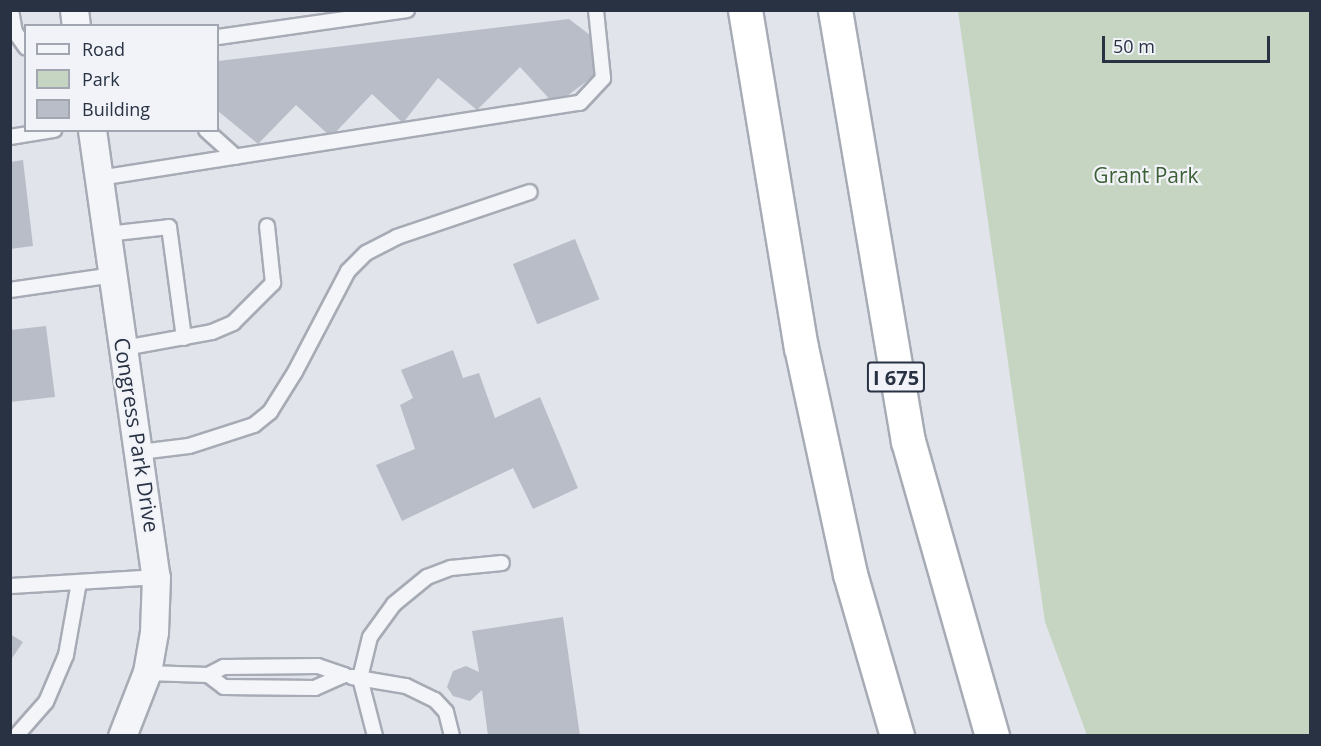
<!DOCTYPE html>
<style>
body{margin:0}
#map{position:relative;width:1321px;height:746px;overflow:hidden;background:#e1e4ea;font-family:"Open Sans",sans-serif}
div>[style]{position:absolute}
[style*='--x']{left:calc(var(--x)*1px);top:calc(var(--y)*1px);width:calc(var(--w)*1px);rotate:calc(var(--a)*1deg)}
.green>*{inset:0;background:#c6d5c2}
.building>*{inset:0;background:#b8bdc8;transform-origin:0 0}
.roads{filter:drop-shadow(2px 0 #a6abb5) drop-shadow(-2px 0 #a6abb5) drop-shadow(0 2px #a6abb5) drop-shadow(0 -2px #a6abb5)}
.lane>*{height:14px;margin:-7px;padding:0 7px;transform-origin:7px;border-radius:7px;background:#f4f5f8}
.street>*{height:27px;margin:-13.5px;padding:0 13.5px;transform-origin:13.5px;border-radius:13.5px;background:#f4f5f8}
.highway>*{height:33px;margin:-16.5px;padding:0 16.5px;transform-origin:16.5px;border-radius:16.5px;background:#fff}
span{translate:-50% -50%;white-space:nowrap;text-align:center;line-height:1.15;-webkit-text-stroke:4.5px #f1f3f8;paint-order:stroke}
.shield-label span{padding:2px 4px;background:#f1f3f8;border:2px solid;border-radius:4px;-webkit-text-stroke-width:0}
.shield-label{font-size:20px;color:#283243;font-weight:700}
.park-label{font-size:21px;color:#3c5f35}
.street-label{font-size:21px;color:#283243}
.frame{position:absolute;inset:0;border:12px solid #283243;pointer-events:none}
.legend{position:absolute;left:24px;top:24px;width:195px;height:108px;box-sizing:border-box;background:#f1f3f8;border:2px solid #a1a6b0;margin:0;padding:8px 10px;list-style:none;font-size:18px;color:#283243}
.legend li{display:flex;align-items:center;gap:12px;height:30px}
.legend b{width:30px;border:2px solid #a1a6b0}
.scale{position:absolute;left:1102px;top:36px;width:168px;height:27px;box-sizing:border-box;border:3px solid #283243;border-top:0;padding-left:8px;font-size:18px;line-height:21px;white-space:nowrap;color:#283243;-webkit-text-stroke:4px #f1f3f8;paint-order:stroke}
</style>
<div id="map">
<div class="green">
<div style="clip-path:polygon(958px 11px,1310px 11px,1310px 735px,1087px 735px,1045px 622px)"></div>
</div>
<div class="building">
<div style="clip-path:polygon(569px 19px,590px 35px,595px 75px,555px 105px,520px 67px,477px 110px,438px 78px,403px 123px,372px 94px,331px 137px,296px 105px,258px 144px,218px 111px,218px 61px)"></div>
<div style="clip-path:polygon(23px 160px,33px 246px,10px 249px,10px 162px)"></div>
<div style="left:575px;top:239px;width:65px;height:67px;rotate:68deg"></div>
<div style="clip-path:polygon(46px 326px,55px 397px,10px 402px,10px 330px)"></div>
<div style="clip-path:polygon(453px 350px,463px 378px,479px 373px,495px 418px,540px 397px,578px 488px,533px 509px,513px 468px,402px 521px,376px 465px,415px 449px,400px 405px,413px 398px,401px 370px)"></div>
<div style="clip-path:polygon(563px 617px,580px 736px,488px 736px,482px 690px,470px 701px,453px 696px,447px 687px,453px 671px,466px 666px,479px 672px,472px 631px)"></div>
<div style="clip-path:polygon(10px 634px,23px 642px,10px 661px)"></div>
</div>
<div class="roads">
<div class="lane">
<div style="--x:11;--y:10;--w:22;--a:80"></div>
<div style="--x:15;--y:32;--w:19;--a:55"></div>
<div style="--x:218;--y:37;--w:191;--a:-8.1"></div>
<div style="--x:206;--y:130;--w:40;--a:42"></div>
<div style="--x:10;--y:137;--w:45;--a:-9"></div>
<div style="--x:99;--y:178;--w:487;--a:-8.9"></div>
<div style="--x:580;--y:103;--w:34;--a:-47"></div>
<div style="--x:603;--y:78;--w:68;--a:-95.9"></div>
<div style="--x:107;--y:234;--w:62;--a:-6.4"></div>
<div style="--x:169;--y:227;--w:112;--a:82.3"></div>
<div style="--x:10;--y:290;--w:105;--a:-8.2"></div>
<div style="--x:124;--y:348;--w:89;--a:-10.3"></div>
<div style="--x:212;--y:332;--w:23;--a:-23"></div>
<div style="--x:233;--y:323;--w:57;--a:-45"></div>
<div style="--x:273;--y:283;--w:57;--a:-96"></div>
<div style="--x:140;--y:452;--w:49;--a:-7"></div>
<div style="--x:189;--y:446;--w:68;--a:-17.9"></div>
<div style="--x:254;--y:425;--w:21;--a:-39"></div>
<div style="--x:270;--y:412;--w:47;--a:-58"></div>
<div style="--x:295;--y:372;--w:114;--a:-62.3"></div>
<div style="--x:348;--y:271;--w:25;--a:-45"></div>
<div style="--x:366;--y:253;--w:35;--a:-27"></div>
<div style="--x:397;--y:237;--w:140;--a:-18.7"></div>
<div style="--x:10;--y:586;--w:146;--a:-3.5"></div>
<div style="--x:147;--y:673;--w:61;--a:1.9"></div>
<div style="--x:208;--y:675;--w:18;--a:-27"></div>
<div style="--x:224;--y:667;--w:94;--a:-0.6"></div>
<div style="--x:318;--y:666;--w:28;--a:19"></div>
<div style="--x:344;--y:675;--w:32;--a:156"></div>
<div style="--x:315;--y:688;--w:91;--a:-179.4"></div>
<div style="--x:224;--y:687;--w:20;--a:-143"></div>
<div style="--x:352;--y:677;--w:55;--a:9.5"></div>
<div style="--x:406;--y:686;--w:32;--a:26"></div>
<div style="--x:435;--y:700;--w:16;--a:47"></div>
<div style="--x:446;--y:712;--w:25;--a:76"></div>
<div style="--x:16;--y:736;--w:45;--a:-48.6"></div>
<div style="--x:46;--y:702;--w:51;--a:-66.9"></div>
<div style="--x:66;--y:655;--w:74;--a:-79.9"></div>
<div style="--x:375;--y:736;--w:60;--a:-104.5"></div>
<div style="--x:360;--y:678;--w:42;--a:-76.3"></div>
<div style="--x:370;--y:637;--w:41;--a:-54"></div>
<div style="--x:394;--y:604;--w:43;--a:-39.3"></div>
<div style="--x:427;--y:577;--w:26;--a:-21"></div>
<div style="--x:451;--y:568;--w:51;--a:-5.6"></div>
</div>
<div class="street">
<div style="--x:74;--y:10;--w:16;--a:83"></div>
<div style="--x:92;--y:130;--w:452;--a:81.9"></div>
<div style="--x:156;--y:577;--w:55;--a:92.1"></div>
<div style="--x:154;--y:632;--w:41;--a:99.9"></div>
<div style="--x:147;--y:672;--w:69;--a:111.3"></div>
</div>
<div class="highway">
<div style="--x:745;--y:10;--w:342;--a:80.6"></div>
<div style="--x:801;--y:347;--w:232;--a:77.8"></div>
<div style="--x:850;--y:574;--w:169;--a:73.8"></div>
<div style="--x:835;--y:10;--w:437;--a:80.4"></div>
<div style="--x:908;--y:441;--w:307;--a:74.1"></div>
</div>
</div>
<div class="shield-label">
<span style="left:896px;top:377px">I 675</span>
</div>
<div class="park-label">
<span style="left:1146px;top:175px">Grant Park</span>
</div>
<div class="street-label">
<span style="left:137px;top:435px;rotate:81deg">Congress Park Drive</span>
</div>
<div class="frame"></div>
<ul class="legend">
<li><b style="height:8px;background:#f4f5f8"></b>Road</li>
<li><b style="height:16px;background:#c6d5c2"></b>Park</li>
<li><b style="height:16px;background:#b8bdc8"></b>Building</li>
</ul>
<div class="scale">50 m</div>
</div>
